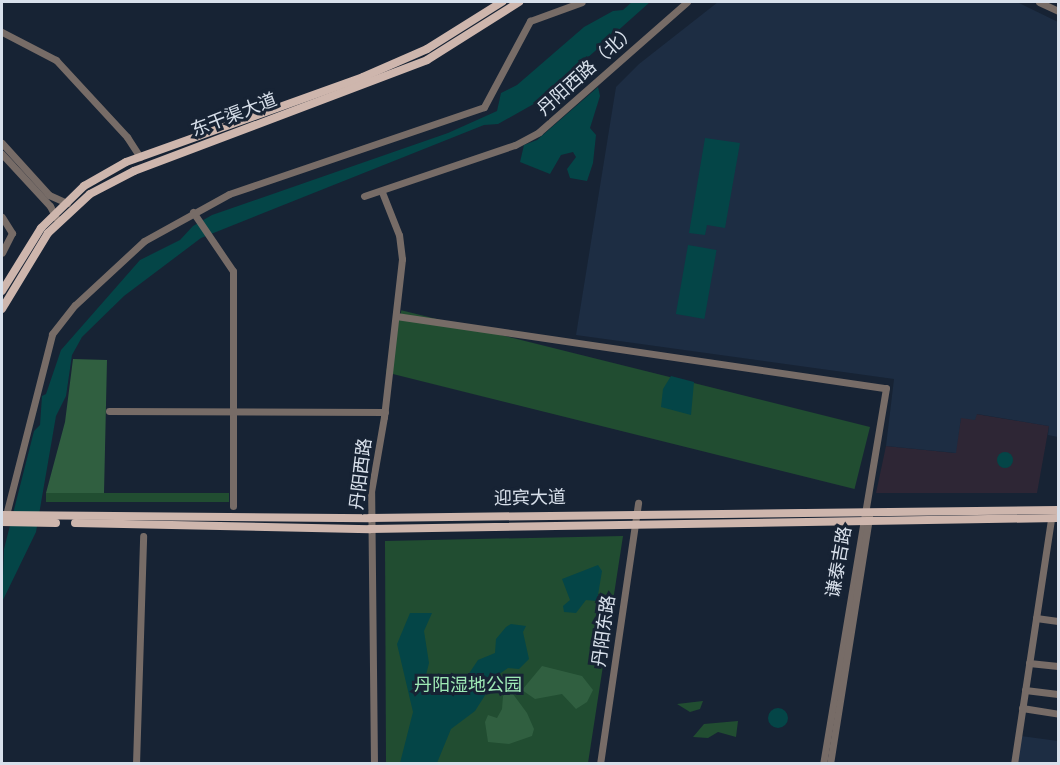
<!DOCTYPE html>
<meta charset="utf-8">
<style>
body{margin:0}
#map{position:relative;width:1060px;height:765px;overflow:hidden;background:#172334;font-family:"Archivo Narrow","Noto Sans SC",sans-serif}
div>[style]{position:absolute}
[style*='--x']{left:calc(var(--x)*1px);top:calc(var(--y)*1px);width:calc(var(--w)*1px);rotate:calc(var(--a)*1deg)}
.commercial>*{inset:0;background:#2e2635}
.built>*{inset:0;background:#1d2d43}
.green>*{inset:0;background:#214d31;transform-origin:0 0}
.forest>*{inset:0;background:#305f40}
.water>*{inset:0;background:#044547;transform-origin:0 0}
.round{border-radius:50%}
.minor>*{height:7px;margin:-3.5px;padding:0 3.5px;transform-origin:3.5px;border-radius:3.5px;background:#776c67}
.major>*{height:8px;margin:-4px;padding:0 4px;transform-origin:4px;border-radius:4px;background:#ceb6ad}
span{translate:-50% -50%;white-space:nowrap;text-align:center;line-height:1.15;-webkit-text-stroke:6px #172334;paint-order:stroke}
.street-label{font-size:18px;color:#d8e0eb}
.park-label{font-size:18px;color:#9ee9b5}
.frame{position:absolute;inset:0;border:3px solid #d8e0eb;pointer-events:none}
</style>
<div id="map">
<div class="commercial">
<div style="clip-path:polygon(976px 414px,1049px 426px,1037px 493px,876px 493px,886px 446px,955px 453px,961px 418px)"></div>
</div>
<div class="built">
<div style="clip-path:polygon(718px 2px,1017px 2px,1058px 22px,1058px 437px,1048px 435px,1049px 426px,977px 414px,975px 420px,961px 418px,956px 453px,886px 446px,894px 379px,576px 335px,616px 87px,639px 64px)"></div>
<div style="clip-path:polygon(1021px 736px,1058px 741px,1058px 763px,1017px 764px)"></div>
</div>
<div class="green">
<div style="left:870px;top:427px;width:64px;height:483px;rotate:104deg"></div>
<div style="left:46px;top:493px;width:183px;height:9px"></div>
<div style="clip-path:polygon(623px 536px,588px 763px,386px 763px,385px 541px)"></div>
<div style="clip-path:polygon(703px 701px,700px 709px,690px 712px,677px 704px)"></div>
<div style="clip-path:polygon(738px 721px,736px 737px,718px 732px,708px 738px,693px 737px,704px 724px)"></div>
</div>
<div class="forest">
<div style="clip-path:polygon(73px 359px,107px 360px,104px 493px,46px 493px,65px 422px)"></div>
<div style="clip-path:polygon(542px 666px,582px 676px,593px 690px,587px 702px,576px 709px,562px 694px,535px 699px,522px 690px)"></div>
<div style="clip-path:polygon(510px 690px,527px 713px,534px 729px,532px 736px,509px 744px,488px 742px,485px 722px,488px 715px,497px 718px,502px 709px,503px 696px)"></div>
</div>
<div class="water">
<div style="clip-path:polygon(632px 2px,650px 2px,539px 101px,498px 124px,484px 125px,201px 238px,124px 296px,82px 337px,72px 355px,66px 396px,56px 416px,36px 532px,2px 602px,4px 549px,34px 431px,40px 425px,42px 396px,46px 394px,61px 350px,140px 260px,180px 240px,193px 226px,212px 215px,448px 133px,497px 111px,501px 93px,517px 85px,584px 27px,613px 11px,623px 10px)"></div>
<div style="clip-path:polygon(598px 87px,600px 96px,590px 128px,596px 135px,593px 163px,587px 181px,570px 178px,567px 169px,576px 157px,573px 152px,561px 155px,550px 174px,520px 162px,524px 145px,537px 140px)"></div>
<div style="clip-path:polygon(705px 138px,740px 143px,725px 228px,707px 225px,705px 235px,689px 233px)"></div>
<div style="left:688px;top:245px;width:29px;height:70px;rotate:10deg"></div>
<div style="clip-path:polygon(671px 376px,694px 382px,691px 415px,661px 407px,663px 389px)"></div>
<div class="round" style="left:997px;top:452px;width:16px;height:16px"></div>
<div style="clip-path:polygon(598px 565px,602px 571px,597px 601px,586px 600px,576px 613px,564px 612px,563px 606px,570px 600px,562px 579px)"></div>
<div style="clip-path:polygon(410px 613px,432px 613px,424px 631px,429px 663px,426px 675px,431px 684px,446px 689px,455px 685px,461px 676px,468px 675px,478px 660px,495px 653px,496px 639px,506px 627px,511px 624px,526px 626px,523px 632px,529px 659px,519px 669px,508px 668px,498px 675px,475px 711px,451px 729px,437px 763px,400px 763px,413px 712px,397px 644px)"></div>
<div class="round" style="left:768px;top:708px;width:20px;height:20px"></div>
</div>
<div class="minor">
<div style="--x:1039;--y:2;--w:21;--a:25"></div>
<div style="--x:2;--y:32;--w:61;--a:27.4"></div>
<div style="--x:56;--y:60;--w:105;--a:47.3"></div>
<div style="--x:127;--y:137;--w:24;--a:57"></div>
<div style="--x:2;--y:143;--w:70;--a:47.9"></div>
<div style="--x:49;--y:195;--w:20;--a:24"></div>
<div style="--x:2;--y:154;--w:71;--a:47.3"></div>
<div style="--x:50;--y:206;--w:13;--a:63"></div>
<div style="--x:364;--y:196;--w:159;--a:-18.7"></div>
<div style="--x:515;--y:145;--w:27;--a:-28"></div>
<div style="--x:539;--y:132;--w:197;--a:-41.3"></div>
<div style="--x:193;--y:212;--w:71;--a:55.9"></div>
<div style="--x:233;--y:271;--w:235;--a:90"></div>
<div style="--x:2;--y:217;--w:19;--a:58"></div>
<div style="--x:12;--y:233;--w:22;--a:117"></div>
<div style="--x:396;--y:316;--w:495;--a:8.4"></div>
<div style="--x:886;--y:388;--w:381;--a:99.5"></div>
<div style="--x:109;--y:411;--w:276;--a:0.2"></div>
<div style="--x:6;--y:515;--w:187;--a:-75.7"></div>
<div style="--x:52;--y:334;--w:37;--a:-52"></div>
<div style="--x:75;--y:305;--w:94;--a:-42.8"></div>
<div style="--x:144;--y:241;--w:97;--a:-28.9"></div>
<div style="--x:229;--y:194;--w:269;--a:-18.8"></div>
<div style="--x:484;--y:107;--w:98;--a:-61.9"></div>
<div style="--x:530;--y:21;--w:55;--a:-20.1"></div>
<div style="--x:1036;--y:618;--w:22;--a:8"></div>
<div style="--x:1029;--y:663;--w:29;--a:6"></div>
<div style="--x:1025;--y:690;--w:33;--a:7"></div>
<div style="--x:1022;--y:708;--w:36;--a:9"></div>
<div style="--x:136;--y:764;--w:228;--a:-88.2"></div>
<div style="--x:374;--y:764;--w:272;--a:-90.6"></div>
<div style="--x:371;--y:492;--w:76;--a:-80.2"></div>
<div style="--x:384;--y:417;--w:159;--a:-83.5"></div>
<div style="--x:402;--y:259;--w:24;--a:-97"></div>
<div style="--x:399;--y:235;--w:46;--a:-111.6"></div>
<div style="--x:600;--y:764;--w:264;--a:-81.7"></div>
<div style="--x:830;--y:764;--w:250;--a:-81"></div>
<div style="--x:1014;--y:764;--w:248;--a:-81.4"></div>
</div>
<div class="major">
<div style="--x:2;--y:291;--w:74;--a:-58.2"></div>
<div style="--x:41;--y:228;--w:60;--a:-44.3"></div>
<div style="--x:84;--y:186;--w:48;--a:-29.7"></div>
<div style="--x:126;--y:162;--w:252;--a:-19.7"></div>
<div style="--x:363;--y:77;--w:70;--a:-23.6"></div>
<div style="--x:427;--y:49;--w:89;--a:-32.1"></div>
<div style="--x:2;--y:309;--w:89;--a:-58.8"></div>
<div style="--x:48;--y:233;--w:57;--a:-42.9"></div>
<div style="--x:90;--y:194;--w:50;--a:-27.6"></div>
<div style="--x:134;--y:171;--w:313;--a:-20.7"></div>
<div style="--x:427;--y:60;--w:109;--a:-32.2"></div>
<div style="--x:2;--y:515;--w:368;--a:0.5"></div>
<div style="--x:370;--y:518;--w:688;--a:-0.67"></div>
<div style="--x:2;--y:522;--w:54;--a:1.1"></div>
<div style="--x:75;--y:523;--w:295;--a:1.2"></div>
<div style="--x:370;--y:529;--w:688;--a:-0.92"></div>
</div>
<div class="street-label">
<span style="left:587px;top:70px;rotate:-42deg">丹阳西路（北）</span>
<span style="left:234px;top:115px;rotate:-21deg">东干渠大道</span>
<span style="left:361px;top:474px;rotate:-83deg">丹阳西路</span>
<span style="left:530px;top:498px;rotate:-1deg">迎宾大道</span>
<span style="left:839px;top:562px;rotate:-80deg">谦泰吉路</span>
<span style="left:604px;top:631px;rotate:-82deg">丹阳东路</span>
</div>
<div class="park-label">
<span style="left:468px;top:685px">丹阳湿地公园</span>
</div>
<div class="frame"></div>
</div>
